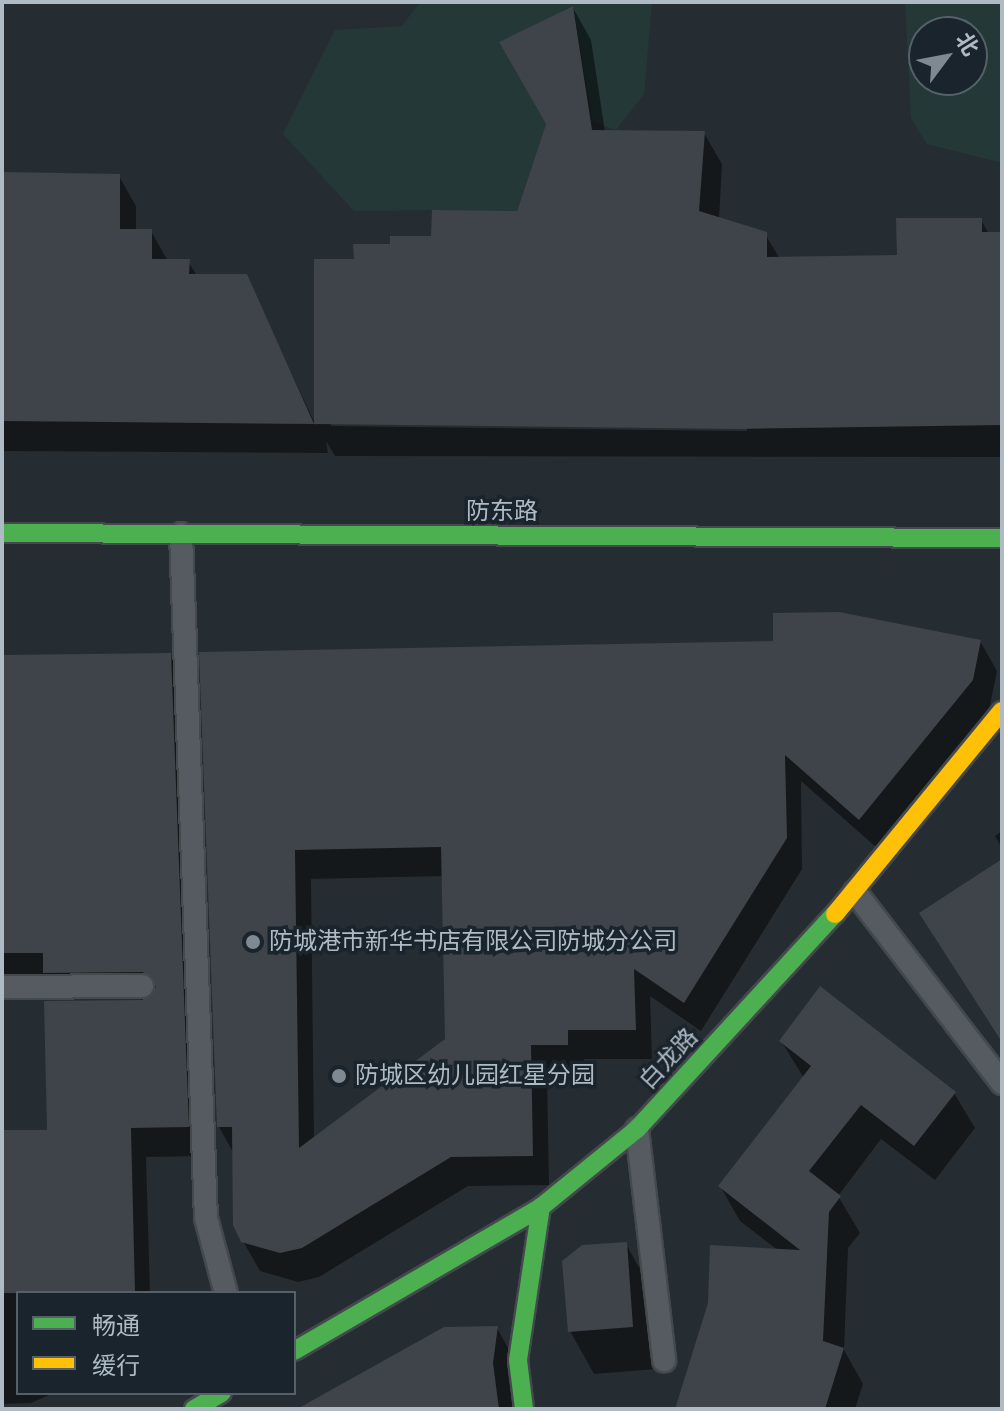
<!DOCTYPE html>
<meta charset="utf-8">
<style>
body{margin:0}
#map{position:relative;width:1004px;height:1411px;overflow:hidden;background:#262d32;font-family:Roboto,"Noto Sans SC",sans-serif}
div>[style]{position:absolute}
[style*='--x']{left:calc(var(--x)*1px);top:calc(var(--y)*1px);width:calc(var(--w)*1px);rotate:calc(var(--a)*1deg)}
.green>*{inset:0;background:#233837}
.shadow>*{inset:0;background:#0007}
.building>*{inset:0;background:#3e4449}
.roads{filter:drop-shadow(2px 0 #43494c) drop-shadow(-2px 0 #43494c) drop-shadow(0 2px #43494c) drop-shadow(0 -2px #43494c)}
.lane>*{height:22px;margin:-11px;padding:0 11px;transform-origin:11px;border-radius:11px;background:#565b61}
.fast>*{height:18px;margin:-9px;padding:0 9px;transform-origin:9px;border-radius:9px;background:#4caf50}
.slow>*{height:18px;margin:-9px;padding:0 9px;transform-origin:9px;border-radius:9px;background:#ffc107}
.dots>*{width:22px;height:22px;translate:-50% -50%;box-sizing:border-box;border:4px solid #1a242c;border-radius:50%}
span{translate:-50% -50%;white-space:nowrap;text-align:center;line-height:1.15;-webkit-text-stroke:7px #1a242c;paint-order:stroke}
.street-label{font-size:24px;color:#aebac4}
.poi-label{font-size:24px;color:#aebac4}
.left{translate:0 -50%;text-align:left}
.frame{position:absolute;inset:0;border:4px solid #aebac4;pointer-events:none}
.legend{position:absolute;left:16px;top:1291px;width:280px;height:104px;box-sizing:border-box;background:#1a242c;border:2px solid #556069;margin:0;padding:10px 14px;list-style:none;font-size:24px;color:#aebac4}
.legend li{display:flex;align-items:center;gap:16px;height:40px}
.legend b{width:40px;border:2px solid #556069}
.north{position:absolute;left:908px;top:16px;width:80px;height:80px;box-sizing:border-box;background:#1a242c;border:2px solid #556069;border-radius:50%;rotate:58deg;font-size:22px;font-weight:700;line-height:32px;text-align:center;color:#aebac4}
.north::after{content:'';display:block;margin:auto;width:28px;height:36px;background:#7e8991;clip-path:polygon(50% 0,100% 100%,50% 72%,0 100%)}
</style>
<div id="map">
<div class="green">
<div style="clip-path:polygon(420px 2px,652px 2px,644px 94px,616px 130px,593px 122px,573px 6px,499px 42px,546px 124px,497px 269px,453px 210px,354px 211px,283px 134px,335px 30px,402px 26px)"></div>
<div style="clip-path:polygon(evenodd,905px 2px,1002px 2px,1002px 163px,927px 144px,911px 118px,905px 2px,924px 32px,972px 32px,972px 80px,924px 80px,924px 32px)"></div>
</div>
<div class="shadow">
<div style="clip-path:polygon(evenodd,573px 8px,591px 40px,605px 132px,704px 133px,722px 164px,719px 219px,765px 234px,780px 259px,899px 257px,981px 220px,989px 234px,1002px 234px,1002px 457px,335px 456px,326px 441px,328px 453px,2px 451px,2px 176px,119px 176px,136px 206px,136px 231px,151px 231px,168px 261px,188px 261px,197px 276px,246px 276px,316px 426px,316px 261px,356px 261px,518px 213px,548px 124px,573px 8px,331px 422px,747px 427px,747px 431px,331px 426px,331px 422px)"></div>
<div style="clip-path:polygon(evenodd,980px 641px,997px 671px,989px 710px,877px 848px,801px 781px,802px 869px,701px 1031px,650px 996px,652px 1059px,584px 1059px,584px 1074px,547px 1074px,549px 1185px,468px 1186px,319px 1277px,298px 1282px,260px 1271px,243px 1241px,234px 1154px,219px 1127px,201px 654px,980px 641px,443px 876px,448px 1040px,314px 1139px,311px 879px,443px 876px)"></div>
<div style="clip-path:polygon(170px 655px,187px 684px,204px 1156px,146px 1157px,150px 1293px,18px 1293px,18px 1393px,54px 1393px,31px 1403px,2px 1404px,2px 1132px,49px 1132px,143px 1002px,131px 982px,2px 982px,2px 656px)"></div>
<div style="clip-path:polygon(1002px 831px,1002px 848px,995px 836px)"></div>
<div style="clip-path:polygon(781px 1041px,954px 1093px,975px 1128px,935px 1180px,881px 1139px,838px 1196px,860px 1233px,848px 1248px,844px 1350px,863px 1384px,855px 1409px,677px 1409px,779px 1251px,740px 1221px,720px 1186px,804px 1078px)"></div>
<div style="clip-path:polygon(626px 1244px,650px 1287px,657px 1369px,594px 1374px,570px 1331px)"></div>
<div style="clip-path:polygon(497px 1328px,513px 1357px,512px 1409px,301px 1409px)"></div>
</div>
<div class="building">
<div style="clip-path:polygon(573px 6px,592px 130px,705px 131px,699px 211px,767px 232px,767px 257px,897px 255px,896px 218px,982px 218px,982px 232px,1002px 232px,1002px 425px,737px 429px,314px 424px,314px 259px,354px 259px,353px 244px,390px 244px,390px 236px,431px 236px,432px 210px,517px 211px,546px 124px,499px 42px)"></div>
<div style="clip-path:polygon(2px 172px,120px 174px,120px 229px,152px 229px,152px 259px,190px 259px,189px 274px,247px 274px,314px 424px,2px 421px)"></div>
<div style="clip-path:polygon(evenodd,839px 612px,981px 640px,973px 680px,859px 820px,785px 755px,787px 838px,684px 1003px,634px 969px,636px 1030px,568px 1030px,568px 1045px,531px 1045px,533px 1156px,451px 1157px,302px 1248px,280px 1253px,241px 1242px,233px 1225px,232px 1127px,217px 1127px,199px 652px,773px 641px,773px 613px,839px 612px,441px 847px,445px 1039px,299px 1148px,295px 850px,441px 847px)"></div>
<div style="clip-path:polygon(171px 653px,189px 1127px,131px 1128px,135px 1293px,2px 1293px,2px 1130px,47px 1130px,44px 1001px,142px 1000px,156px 987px,143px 972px,43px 973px,43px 953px,2px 953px,2px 655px)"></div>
<div style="clip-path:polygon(1002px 859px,1002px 1042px,919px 913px)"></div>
<div style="clip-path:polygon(820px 986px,956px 1092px,914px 1146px,861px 1105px,809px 1171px,841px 1196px,829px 1212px,823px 1341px,844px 1348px,825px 1409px,675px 1409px,708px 1303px,710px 1245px,800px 1250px,718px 1186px,811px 1066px,779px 1041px)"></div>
<div style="clip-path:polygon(627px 1242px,633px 1327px,568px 1332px,562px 1261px,582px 1245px)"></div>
<div style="clip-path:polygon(498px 1326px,493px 1363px,499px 1409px,297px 1409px,444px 1327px)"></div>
</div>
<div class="roads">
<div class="lane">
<div style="--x:181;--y:534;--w:684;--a:87.91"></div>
<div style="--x:206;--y:1218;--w:78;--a:75.1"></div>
<div style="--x:855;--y:892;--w:241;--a:52.4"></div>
<div style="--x:2;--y:987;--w:140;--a:-0.4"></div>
<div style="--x:637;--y:1129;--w:233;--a:83.3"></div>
</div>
<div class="fast">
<div style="--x:2;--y:533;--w:1000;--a:0.29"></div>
<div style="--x:294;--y:1351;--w:286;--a:-30.2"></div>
<div style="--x:541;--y:1207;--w:124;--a:-39.1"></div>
<div style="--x:637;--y:1129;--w:292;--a:-47.4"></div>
<div style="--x:194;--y:1409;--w:32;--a:-30"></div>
<div style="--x:524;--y:1409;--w:49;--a:-97"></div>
<div style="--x:518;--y:1360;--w:155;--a:-81.5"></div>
</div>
<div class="slow">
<div style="--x:835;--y:914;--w:263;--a:-50.6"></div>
</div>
</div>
<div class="dots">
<div style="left:253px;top:942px;background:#7e8991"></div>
<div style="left:339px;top:1076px;background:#7e8991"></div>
</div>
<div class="street-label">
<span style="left:502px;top:512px">防东路</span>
<span style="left:669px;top:1059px;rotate:-47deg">白龙路</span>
</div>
<div class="poi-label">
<span class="left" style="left:269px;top:942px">防城港市新华书店有限公司防城分公司</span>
<span class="left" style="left:355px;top:1076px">防城区幼儿园红星分园</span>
</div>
<div class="frame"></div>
<ul class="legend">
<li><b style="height:10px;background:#4caf50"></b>畅通</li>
<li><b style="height:10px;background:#ffc107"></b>缓行</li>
</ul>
<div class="north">北</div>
</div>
